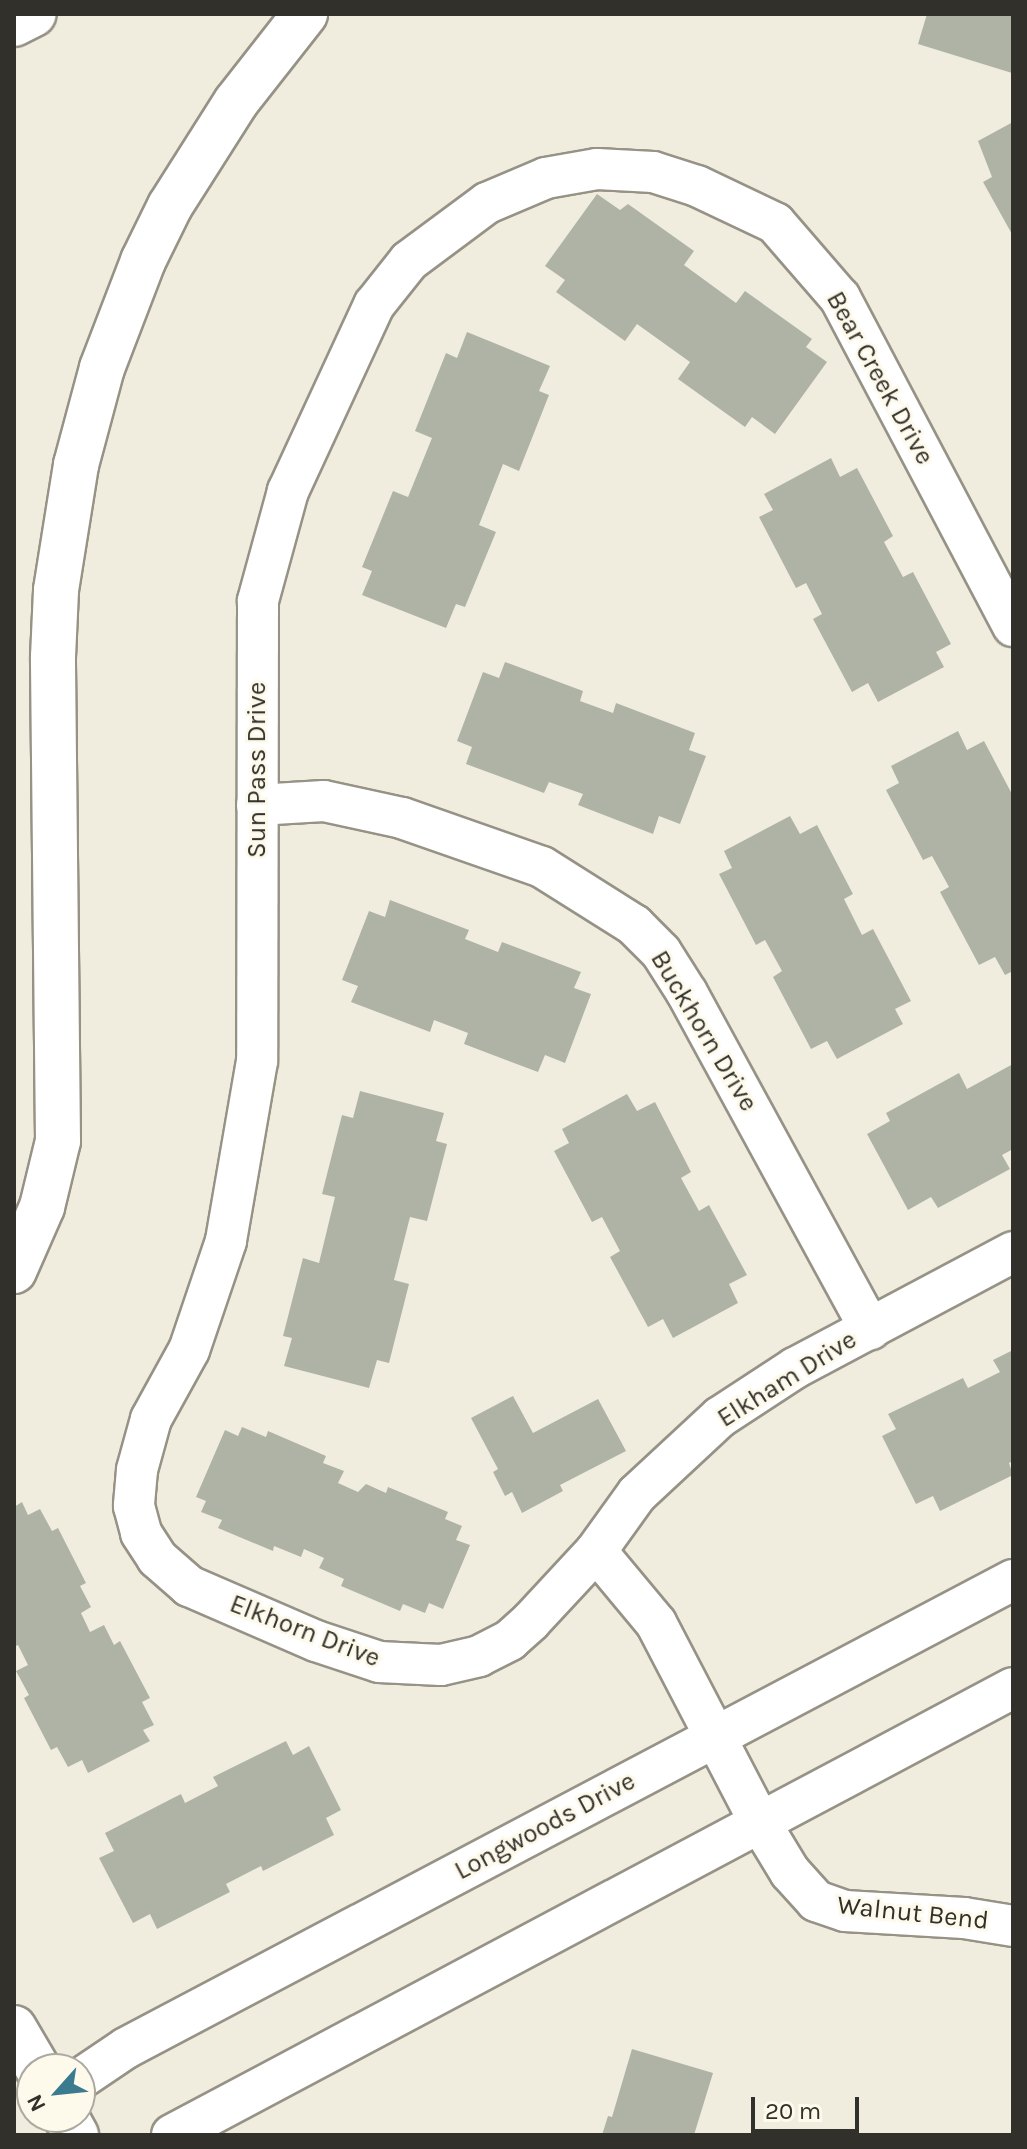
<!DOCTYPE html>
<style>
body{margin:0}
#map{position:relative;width:1027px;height:2149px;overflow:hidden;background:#f0eddf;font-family:Karla,sans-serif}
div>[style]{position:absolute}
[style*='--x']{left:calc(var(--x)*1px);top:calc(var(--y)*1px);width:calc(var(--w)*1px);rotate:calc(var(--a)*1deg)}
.building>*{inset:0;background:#afb3a6}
.roads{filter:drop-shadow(2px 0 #969286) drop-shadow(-2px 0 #969286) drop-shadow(0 2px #969286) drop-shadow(0 -2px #969286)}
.minor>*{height:40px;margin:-20px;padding:0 20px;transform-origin:20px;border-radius:20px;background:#fff}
.primary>*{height:44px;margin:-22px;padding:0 22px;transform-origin:22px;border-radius:22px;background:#fff}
.motorway>*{height:44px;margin:-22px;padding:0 22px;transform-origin:22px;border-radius:22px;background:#fff}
span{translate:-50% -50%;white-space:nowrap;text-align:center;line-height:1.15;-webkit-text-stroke:6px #fdfaec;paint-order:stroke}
.street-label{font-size:26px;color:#32302b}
.frame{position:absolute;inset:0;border:16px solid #32302b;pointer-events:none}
.north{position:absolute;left:16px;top:2053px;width:80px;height:80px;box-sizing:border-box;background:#fdfaec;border:2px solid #aca99f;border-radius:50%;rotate:243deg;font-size:22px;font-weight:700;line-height:32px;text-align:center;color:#32302b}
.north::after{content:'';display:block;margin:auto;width:28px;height:36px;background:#3b7b8f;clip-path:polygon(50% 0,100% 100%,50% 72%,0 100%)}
.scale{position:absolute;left:751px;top:2097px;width:108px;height:36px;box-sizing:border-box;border:4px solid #32302b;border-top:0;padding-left:10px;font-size:24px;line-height:28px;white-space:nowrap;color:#32302b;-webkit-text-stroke:6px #fdfaec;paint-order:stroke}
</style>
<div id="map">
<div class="building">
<div style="clip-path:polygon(927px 14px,1013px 14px,1012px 73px,918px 44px)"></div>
<div style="clip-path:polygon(1013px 122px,1013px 236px,983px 182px,992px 177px,978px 141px)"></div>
<div style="clip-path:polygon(597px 194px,620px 210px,628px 204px,694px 251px,684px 265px,736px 303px,745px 291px,812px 339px,806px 347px,827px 362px,775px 434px,752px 417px,745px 427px,678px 379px,690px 362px,637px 324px,625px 341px,556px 292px,565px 280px,545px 266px)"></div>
<div style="clip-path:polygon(467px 332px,550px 366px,539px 391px,549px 395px,519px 471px,503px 464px,479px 525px,496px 532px,465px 607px,456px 604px,446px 628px,362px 595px,372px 571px,362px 567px,393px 491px,408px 497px,432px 438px,415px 431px,446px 353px,457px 358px)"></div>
<div style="clip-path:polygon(831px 458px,840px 477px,857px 468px,893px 536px,884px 542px,903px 577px,913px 572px,951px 644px,936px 652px,944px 667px,878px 702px,868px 683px,852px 692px,813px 619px,822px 614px,806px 583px,796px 588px,759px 517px,773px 510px,764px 494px)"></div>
<div style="clip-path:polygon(505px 662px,583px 691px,580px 701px,613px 713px,616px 703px,695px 733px,689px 750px,706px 756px,680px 824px,659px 816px,653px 834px,578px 805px,583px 794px,549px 782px,544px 793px,466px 764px,472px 747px,457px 741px,483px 672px,499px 678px)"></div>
<div style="clip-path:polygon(958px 731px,967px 750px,984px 741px,1013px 796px,1013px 971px,1005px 975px,995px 957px,979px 965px,940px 892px,949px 887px,932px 856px,923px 860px,886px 790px,899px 783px,891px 766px)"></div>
<div style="clip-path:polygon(790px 816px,800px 834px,817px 825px,853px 894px,844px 899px,862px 935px,873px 929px,911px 1001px,895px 1009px,903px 1024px,837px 1059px,827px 1041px,811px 1049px,773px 977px,782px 971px,765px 940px,756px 945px,719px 874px,732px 868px,724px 851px)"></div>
<div style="clip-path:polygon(390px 900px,469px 930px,465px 939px,498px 952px,502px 942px,581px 972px,574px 988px,591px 994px,565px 1063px,545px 1055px,538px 1072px,464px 1044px,468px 1033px,434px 1020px,430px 1032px,351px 1002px,358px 986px,342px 980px,369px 911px,385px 917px)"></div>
<div style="clip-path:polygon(1013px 1064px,1013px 1149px,1002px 1155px,1010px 1169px,938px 1208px,931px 1197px,908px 1210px,867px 1134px,890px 1121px,886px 1113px,959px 1073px,967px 1089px)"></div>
<div style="clip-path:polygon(360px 1091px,444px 1113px,436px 1141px,447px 1144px,427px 1221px,410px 1217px,394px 1280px,409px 1284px,389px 1363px,377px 1360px,369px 1388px,284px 1366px,292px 1338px,283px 1336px,303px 1258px,319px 1263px,335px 1197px,322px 1194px,342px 1115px,353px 1118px)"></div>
<div style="clip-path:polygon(627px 1094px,637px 1111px,655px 1102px,691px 1172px,681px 1178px,699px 1211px,709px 1205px,747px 1275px,729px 1284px,738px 1303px,673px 1338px,663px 1319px,648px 1327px,610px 1257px,620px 1251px,602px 1217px,592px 1222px,554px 1151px,569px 1143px,562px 1129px)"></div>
<div style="clip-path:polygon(1013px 1350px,1013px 1461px,1009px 1463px,1013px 1475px,940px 1511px,933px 1496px,916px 1504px,882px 1436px,896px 1429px,888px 1414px,963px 1378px,968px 1388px,1000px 1372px,993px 1360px)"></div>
<div style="clip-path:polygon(513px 1396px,533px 1433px,598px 1399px,626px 1451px,560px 1485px,563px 1491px,522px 1513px,512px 1492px,505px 1496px,493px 1472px,498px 1469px,471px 1418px)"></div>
<div style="clip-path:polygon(242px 1427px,266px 1437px,268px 1431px,326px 1456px,323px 1463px,344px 1471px,338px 1483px,358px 1492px,366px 1484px,386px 1493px,388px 1487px,448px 1512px,445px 1519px,462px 1526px,456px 1540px,470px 1545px,443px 1609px,429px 1603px,425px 1613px,403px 1604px,400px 1611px,341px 1586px,344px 1579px,319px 1568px,324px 1558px,304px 1549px,301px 1557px,274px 1546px,273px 1551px,218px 1528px,222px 1520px,201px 1512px,206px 1501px,196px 1497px,225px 1430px,238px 1436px)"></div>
<div style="clip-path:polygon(22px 1502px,28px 1515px,40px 1509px,52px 1531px,58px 1528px,86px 1583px,80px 1586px,91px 1607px,81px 1613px,90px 1632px,104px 1625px,114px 1645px,120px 1641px,150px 1698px,142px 1702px,154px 1725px,143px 1730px,150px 1741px,88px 1773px,82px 1760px,68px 1767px,57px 1747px,51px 1750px,24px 1698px,29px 1695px,16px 1671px,28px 1665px,18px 1645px,14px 1647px,14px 1507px)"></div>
<div style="clip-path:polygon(286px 1741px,293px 1755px,309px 1746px,341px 1810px,326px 1818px,334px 1835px,263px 1871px,261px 1866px,226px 1884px,230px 1892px,157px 1929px,150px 1914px,133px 1923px,99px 1858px,114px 1851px,105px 1833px,181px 1794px,185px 1803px,218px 1786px,213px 1777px)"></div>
<div style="clip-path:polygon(632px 2049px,713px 2073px,694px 2135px,602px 2135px,608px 2116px,612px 2117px)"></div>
</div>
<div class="roads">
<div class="minor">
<div style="--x:1013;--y:626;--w:371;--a:-117.8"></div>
<div style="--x:840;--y:298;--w:99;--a:-130.9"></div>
<div style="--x:775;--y:223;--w:86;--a:-154.6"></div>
<div style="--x:697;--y:186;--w:46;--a:-162.3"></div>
<div style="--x:653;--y:172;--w:56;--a:-176.9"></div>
<div style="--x:597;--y:169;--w:52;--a:170"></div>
<div style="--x:546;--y:178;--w:64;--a:157"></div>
<div style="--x:487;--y:203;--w:97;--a:143.4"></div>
<div style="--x:409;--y:261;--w:56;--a:128.5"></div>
<div style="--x:374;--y:305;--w:205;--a:114.8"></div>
<div style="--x:288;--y:491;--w:114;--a:105.3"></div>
<div style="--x:258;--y:601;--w:460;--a:90.1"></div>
<div style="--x:257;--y:1061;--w:183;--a:99.8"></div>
<div style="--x:226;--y:1241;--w:115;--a:108.7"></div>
<div style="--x:189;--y:1350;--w:79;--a:118.8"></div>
<div style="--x:151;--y:1419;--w:53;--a:105.4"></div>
<div style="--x:137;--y:1470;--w:36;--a:95"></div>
<div style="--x:134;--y:1506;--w:28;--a:75"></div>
<div style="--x:141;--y:1533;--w:30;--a:57"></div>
<div style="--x:157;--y:1558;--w:43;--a:41.2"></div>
<div style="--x:189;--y:1586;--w:138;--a:23.4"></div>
<div style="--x:316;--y:1641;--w:66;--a:18.4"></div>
<div style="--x:379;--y:1662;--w:62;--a:2.8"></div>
<div style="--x:441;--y:1665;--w:39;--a:-13"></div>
<div style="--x:479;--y:1656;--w:35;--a:-27"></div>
<div style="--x:510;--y:1640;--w:28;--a:-42"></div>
<div style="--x:531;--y:1621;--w:96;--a:-47.1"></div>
<div style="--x:596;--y:1551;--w:70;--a:-54.3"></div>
<div style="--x:637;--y:1494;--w:113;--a:-42.9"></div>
<div style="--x:720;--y:1417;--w:90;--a:-33.2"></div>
<div style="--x:795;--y:1368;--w:247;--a:-28"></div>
<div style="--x:257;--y:805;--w:67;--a:-3.4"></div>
<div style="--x:324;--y:801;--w:80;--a:12.3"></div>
<div style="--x:402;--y:818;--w:148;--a:19.3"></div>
<div style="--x:542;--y:867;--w:109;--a:32.2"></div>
<div style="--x:634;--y:925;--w:38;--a:45"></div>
<div style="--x:661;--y:952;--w:49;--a:57.6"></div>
<div style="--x:687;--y:993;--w:383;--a:61.4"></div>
<div style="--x:596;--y:1551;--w:94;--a:50.2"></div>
<div style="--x:656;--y:1623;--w:223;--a:62.5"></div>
<div style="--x:759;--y:1821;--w:60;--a:58.7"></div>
<div style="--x:790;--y:1872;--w:39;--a:48"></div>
<div style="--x:816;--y:1901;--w:31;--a:19"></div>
<div style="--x:845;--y:1911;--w:119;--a:3.4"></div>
<div style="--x:964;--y:1918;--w:50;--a:9.3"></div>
<div style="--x:80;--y:2079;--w:55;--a:-34"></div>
<div style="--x:126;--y:2048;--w:1003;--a:-27.82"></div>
<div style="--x:172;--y:2135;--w:952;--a:-27.99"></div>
</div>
<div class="primary">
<div style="--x:14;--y:2028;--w:48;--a:59.7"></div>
<div style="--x:66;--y:2117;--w:21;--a:61"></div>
</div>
<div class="motorway">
<div style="--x:14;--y:24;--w:22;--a:-27"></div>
<div style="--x:14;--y:1271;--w:70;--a:-66.4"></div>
<div style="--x:42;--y:1207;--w:68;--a:-76.4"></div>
<div style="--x:58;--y:1141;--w:484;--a:-90.6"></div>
<div style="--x:53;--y:657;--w:67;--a:-87.4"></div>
<div style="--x:56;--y:590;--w:127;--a:-80.9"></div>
<div style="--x:76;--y:465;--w:100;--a:-75"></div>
<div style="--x:102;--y:368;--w:115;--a:-69"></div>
<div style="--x:143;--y:261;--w:61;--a:-63.9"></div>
<div style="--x:170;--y:206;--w:123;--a:-57.6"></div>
<div style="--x:236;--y:102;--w:112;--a:-51.9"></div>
</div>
</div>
<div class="street-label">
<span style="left:880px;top:378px;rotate:61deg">Bear Creek Drive</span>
<span style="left:257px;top:770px;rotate:-90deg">Sun Pass Drive</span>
<span style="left:704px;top:1031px;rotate:59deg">Buckhorn Drive</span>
<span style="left:787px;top:1379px;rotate:-32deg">Elkham Drive</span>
<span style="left:305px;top:1631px;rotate:21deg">Elkhorn Drive</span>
<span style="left:545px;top:1826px;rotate:-28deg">Longwoods Drive</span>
<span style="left:913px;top:1913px;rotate:6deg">Walnut Bend</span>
</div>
<div class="frame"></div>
<div class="north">N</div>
<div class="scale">20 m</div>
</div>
